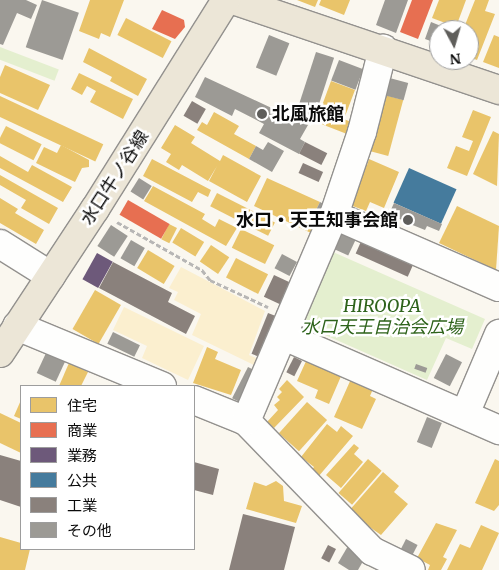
<!DOCTYPE html>
<meta charset="utf-8">
<style>
body{margin:0}
#map{position:relative;width:499px;height:570px;overflow:hidden;background:#faf7ef;font-family:Merriweather,"Noto Sans JP",serif}
div>[style]{position:absolute}
[style*='--x']{left:calc(var(--x)*1px);top:calc(var(--y)*1px);width:calc(var(--w)*1px);rotate:calc(var(--a)*1deg)}
.green>*{inset:0;background:#e4efcf;transform-origin:0 0}
.sand>*{inset:0;background:#fbefcf}
.homes>*{inset:0;background:#e9c46a;transform-origin:0 0}
.shops>*{inset:0;background:#e76f51;transform-origin:0 0}
.offices>*{inset:0;background:#6d597a;transform-origin:0 0}
.public>*{inset:0;background:#457b9d;transform-origin:0 0}
.industry>*{inset:0;background:#8a817c;transform-origin:0 0}
.building>*{inset:0;background:#9c9a95;transform-origin:0 0}
.path>*{height:3px;margin-top:-1.5px;transform-origin:0;background:repeating-linear-gradient(90deg,#b7b6b5 0 5px,transparent 0 7.5px)}
.roads{filter:drop-shadow(1px 0 #93918e) drop-shadow(-1px 0 #93918e) drop-shadow(0 1px #93918e) drop-shadow(0 -1px #93918e)}
.minor>*{height:28px;margin:-14px;padding:0 14px;transform-origin:14px;border-radius:14px;background:#fefefd}
.major>*{height:28px;margin:-14px;padding:0 14px;transform-origin:14px;border-radius:14px;background:#ece6d7}
.dots>*{width:14px;height:14px;translate:-50% -50%;box-sizing:border-box;border:2px solid #fff;border-radius:50%}
span{translate:-50% -50%;white-space:nowrap;text-align:center;line-height:1.15;-webkit-text-stroke:5px #fff;paint-order:stroke}
.poi-label{font-size:18px;color:#0b0b0b;font-weight:700}
.left{translate:0 -50%;text-align:left}
.right{translate:-100% -50%;text-align:right}
.street-label{font-size:18px;color:#0b0b0b}
.park-label{font-size:18px;color:#2e631b;font-style:italic}
.legend{position:absolute;left:20px;top:385px;width:175px;height:165px;box-sizing:border-box;background:#fff;border:1px solid #9d9d9d;margin:0;padding:6px 9px;list-style:none;font-size:15px;color:#0b0b0b}
.legend li{display:flex;align-items:center;gap:10px;height:25px}
.legend b{width:25px;border:1px solid #9d9d9d}
.north{position:absolute;left:429px;top:20px;width:50px;height:50px;box-sizing:border-box;background:#fff;border:1px solid #9d9d9d;border-radius:50%;rotate:174deg;font-size:14px;font-weight:700;line-height:20px;text-align:center;color:#0b0b0b}
.north::after{content:'';display:block;margin:auto;width:18px;height:22px;background:#5f5e5b;clip-path:polygon(50% 0,100% 100%,50% 72%,0 100%)}
</style>
<div id="map">
<div class="green">
<div style="left:0;top:47px;width:63px;height:12px;rotate:21deg"></div>
<div style="clip-path:polygon(333px 252px,485px 319px,472px 349px,446px 338px,427px 380px,307px 327px,306px 317px)"></div>
</div>
<div class="sand">
<div style="clip-path:polygon(181px 267px,265px 311px,249px 355px,258px 359px,256px 366px,192px 335px,201px 314px,174px 300px,178px 292px,169px 288px)"></div>
<div style="clip-path:polygon(124px 307px,204px 346px,188px 380px,142px 358px,147px 346px,113px 330px)"></div>
</div>
<div class="homes">
<div style="clip-path:polygon(90px 0,124px 0,110px 37px,101px 33px,99px 39px,79px 31px)"></div>
<div style="clip-path:polygon(297px 0,318px 0,315px 7px)"></div>
<div style="clip-path:polygon(321px 0,350px 0,344px 15px,319px 5px)"></div>
<div style="clip-path:polygon(439px 0,466px 0,456px 27px,432px 18px)"></div>
<div style="clip-path:polygon(475px 0,489px 0,485px 11px,495px 14px,477px 60px,469px 57px,469px 30px,463px 30px)"></div>
<div style="left:126px;top:18px;width:51px;height:19px;rotate:27deg"></div>
<div style="clip-path:polygon(494px 35px,499px 37px,499px 68px,483px 62px)"></div>
<div style="clip-path:polygon(89px 48px,147px 79px,138px 96px,110px 81px,112px 77px,83px 62px)"></div>
<div style="clip-path:polygon(5px 65px,50px 85px,38px 110px,0 93px,0 77px)"></div>
<div style="clip-path:polygon(79px 73px,133px 99px,123px 119px,90px 102px,96px 91px,87px 86px,82px 95px,71px 89px)"></div>
<div style="clip-path:polygon(331px 81px,355px 90px,344px 119px,351px 122px,347px 134px,316px 122px)"></div>
<div style="left:381px;top:94px;width:23px;height:58px;rotate:15deg"></div>
<div style="left:0;top:96px;width:114px;height:19px;rotate:25deg"></div>
<div style="clip-path:polygon(473px 110px,491px 117px,467px 176px,447px 168px,456px 146px,469px 151px,473px 141px,462px 137px)"></div>
<div style="clip-path:polygon(214px 112px,239px 126px,234px 134px,256px 146px,249px 159px,197px 130px,202px 122px,207px 125px)"></div>
<div style="clip-path:polygon(175px 125px,195px 137px,191px 143px,220px 161px,223px 155px,261px 176px,247px 202px,209px 181px,217px 166px,208px 181px,182px 165px,179px 170px,166px 162px,171px 154px,161px 148px)"></div>
<div style="left:6px;top:126px;width:40px;height:18px;rotate:27deg"></div>
<div style="clip-path:polygon(493px 131px,499px 134px,497px 186px,473px 174px)"></div>
<div style="clip-path:polygon(61px 145px,89px 160px,89px 167px,82px 168px,75px 182px,36px 163px,44px 147px,57px 153px)"></div>
<div style="clip-path:polygon(0 156px,28px 172px,32px 165px,72px 187px,63px 202px,0 168px)"></div>
<div style="clip-path:polygon(152px 159px,211px 190px,208px 197px,198px 192px,192px 202px,143px 176px)"></div>
<div style="clip-path:polygon(369px 159px,399px 172px,384px 208px,370px 202px,366px 211px,350px 205px,361px 162px,367px 165px)"></div>
<div style="clip-path:polygon(0 175px,58px 208px,49px 224px,21px 208px,26px 200px,0 185px)"></div>
<div style="clip-path:polygon(267px 178px,320px 202px,311px 220px,316px 222px,311px 233px,254px 206px)"></div>
<div style="clip-path:polygon(153px 186px,205px 214px,202px 219px,215px 227px,219px 219px,237px 228px,226px 246px,144px 201px)"></div>
<div style="left:217px;top:193px;width:65px;height:15px;rotate:27deg"></div>
<div style="clip-path:polygon(0 198px,18px 209px,15px 213px,44px 230px,36px 244px,0 223px)"></div>
<div style="clip-path:polygon(457px 206px,499px 226px,496px 270px,439px 243px)"></div>
<div style="left:169px;top:224px;width:9px;height:17px;rotate:27deg"></div>
<div style="left:181px;top:228px;width:27px;height:17px;rotate:31deg"></div>
<div style="left:241px;top:229px;width:37px;height:21px;rotate:26deg"></div>
<div style="left:211px;top:245px;width:22px;height:20px;rotate:34deg"></div>
<div style="left:148px;top:250px;width:31px;height:21px;rotate:31deg"></div>
<div style="left:236px;top:258px;width:36px;height:22px;rotate:27deg"></div>
<div style="left:95px;top:290px;width:30px;height:45px;rotate:30deg"></div>
<div style="clip-path:polygon(207px 347px,218px 352px,215px 359px,241px 370px,231px 395px,193px 383px)"></div>
<div style="clip-path:polygon(307px 359px,342px 374px,329px 404px,315px 398px,318px 390px,297px 381px)"></div>
<div style="clip-path:polygon(69px 363px,88px 372px,81px 386px,59px 386px)"></div>
<div style="clip-path:polygon(351px 379px,373px 389px,370px 396px,376px 399px,362px 429px,334px 417px)"></div>
<div style="clip-path:polygon(287px 380px,304px 397px,274px 428px,267px 422px,278px 410px,274px 405px,280px 400px,277px 397px,282px 392px,279px 389px)"></div>
<div style="clip-path:polygon(21px 400px,21px 419px,14px 416px)"></div>
<div style="left:307px;top:402px;width:27px;height:42px;rotate:42deg"></div>
<div style="clip-path:polygon(0 413px,21px 423px,21px 453px,0 443px)"></div>
<div style="clip-path:polygon(327px 424px,337px 432px,341px 426px,353px 436px,318px 477px,311px 471px,314px 467px,301px 457px)"></div>
<div style="clip-path:polygon(354px 444px,359px 448px,354px 454px,363px 462px,341px 488px,326px 475px)"></div>
<div style="left:368px;top:459px;width:18px;height:45px;rotate:41deg"></div>
<div style="clip-path:polygon(495px 459px,499px 461px,499px 505px,494px 511px,475px 503px)"></div>
<div style="clip-path:polygon(383px 472px,399px 486px,394px 492px,408px 504px,381px 535px,348px 512px)"></div>
<div style="clip-path:polygon(276px 481px,283px 486px,284px 501px,302px 506px,296px 523px,246px 509px,254px 482px,266px 486px)"></div>
<div style="clip-path:polygon(436px 523px,457px 530px,443px 557px,447px 559px,441px 570px,428px 570px,430px 565px,417px 558px)"></div>
<div style="clip-path:polygon(481px 525px,499px 533px,482px 570px,447px 570px,460px 544px,470px 548px)"></div>
<div style="clip-path:polygon(0 537px,21px 543px,21px 549px,30px 549px,25px 570px,0 570px)"></div>
</div>
<div class="shops">
<div style="clip-path:polygon(412px 0,433px 0,418px 39px,400px 32px)"></div>
<div style="clip-path:polygon(162px 10px,184px 20px,185px 27px,175px 39px,152px 29px)"></div>
<div style="left:128px;top:200px;width:48px;height:17px;rotate:30deg"></div>
</div>
<div class="offices">
<div style="left:97px;top:253px;width:18px;height:30px;rotate:29deg"></div>
</div>
<div class="public">
<div style="left:409px;top:168px;width:52px;height:38px;rotate:24deg"></div>
</div>
<div class="industry">
<div style="left:192px;top:101px;width:16px;height:17px;rotate:30deg"></div>
<div style="left:305px;top:142px;width:25px;height:13px;rotate:27deg"></div>
<div style="left:303px;top:163px;width:22px;height:11px;rotate:24deg"></div>
<div style="left:363px;top:237px;width:57px;height:18px;rotate:24deg"></div>
<div style="clip-path:polygon(113px 262px,172px 293px,168px 302px,195px 316px,186px 334px,99px 288px)"></div>
<div style="left:274px;top:275px;width:19px;height:24px;rotate:25deg"></div>
<div style="left:268px;top:313px;width:11px;height:44px;rotate:22deg"></div>
<div style="left:294px;top:357px;width:9px;height:17px;rotate:27deg"></div>
<div style="clip-path:polygon(0 455px,21px 461px,21px 507px,0 500px)"></div>
<div style="clip-path:polygon(194px 462px,219px 469px,213px 495px,194px 490px)"></div>
<div style="clip-path:polygon(243px 514px,295px 527px,284px 570px,229px 570px)"></div>
<div style="left:328px;top:545px;width:9px;height:15px;rotate:27deg"></div>
</div>
<div class="building">
<div style="clip-path:polygon(0 0,26px 0,37px 5px,31px 19px,17px 13px,3px 45px,0 44px)"></div>
<div style="left:42px;top:0;width:39px;height:50px;rotate:19deg"></div>
<div style="clip-path:polygon(385px 0,408px 0,396px 33px,376px 25px)"></div>
<div style="clip-path:polygon(431px 22px,451px 30px,439px 30px,439px 44px,425px 39px)"></div>
<div style="left:269px;top:35px;width:22px;height:35px;rotate:22deg"></div>
<div style="left:316px;top:52px;width:19px;height:62px;rotate:18deg"></div>
<div style="left:339px;top:60px;width:26px;height:22px;rotate:21deg"></div>
<div style="clip-path:polygon(205px 77px,308px 125px,300px 139px,305px 142px,299px 154px,259px 133px,264px 124px,235px 109px,232px 116px,195px 97px)"></div>
<div style="left:386px;top:77px;width:23px;height:18px;rotate:15deg"></div>
<div style="clip-path:polygon(268px 142px,284px 151px,272px 172px,249px 159px,256px 146px,263px 150px)"></div>
<div style="left:139px;top:178px;width:15px;height:16px;rotate:32deg"></div>
<div style="clip-path:polygon(320px 202px,328px 206px,314px 234px,311px 233px,316px 222px,311px 220px)"></div>
<div style="clip-path:polygon(394px 203px,442px 224px,439px 231px,427px 226px,425px 230px,410px 224px,412px 220px,406px 217px,404px 221px,389px 214px)"></div>
<div style="left:111px;top:225px;width:20px;height:25px;rotate:33deg"></div>
<div style="left:340px;top:233px;width:17px;height:17px;rotate:25deg"></div>
<div style="left:131px;top:240px;width:16px;height:21px;rotate:30deg"></div>
<div style="left:282px;top:254px;width:17px;height:16px;rotate:28deg"></div>
<div style="left:113px;top:332px;width:30px;height:13px;rotate:26deg"></div>
<div style="left:46px;top:353px;width:21px;height:22px;rotate:25deg"></div>
<div style="left:446px;top:354px;width:18px;height:27px;rotate:27deg"></div>
<div style="left:416px;top:364px;width:12px;height:5px;rotate:20deg"></div>
<div style="left:248px;top:367px;width:9px;height:35px;rotate:27deg"></div>
<div style="left:427px;top:417px;width:16px;height:27px;rotate:22deg"></div>
<div style="left:406px;top:539px;width:13px;height:17px;rotate:27deg"></div>
<div style="clip-path:polygon(348px 546px,366px 556px,358px 570px,349px 570px,338px 563px)"></div>
</div>
<div class="path">
<div style="--x:117;--y:222;--w:98;--a:29.5"></div>
<div style="--x:202;--y:270;--w:13;--a:51"></div>
<div style="--x:210;--y:280;--w:64;--a:25"></div>
</div>
<div class="roads">
<div class="minor">
<div style="--x:334;--y:215;--w:180;--a:23.6"></div>
<div style="--x:0;--y:244;--w:60;--a:32.1"></div>
<div style="--x:17;--y:326;--w:157;--a:22.5"></div>
<div style="--x:284;--y:336;--w:235;--a:23.6"></div>
<div style="--x:194;--y:400;--w:56;--a:22"></div>
<div style="--x:246;--y:421;--w:181;--a:45.9"></div>
<div style="--x:372;--y:551;--w:43;--a:26"></div>
<div style="--x:465;--y:414;--w:87;--a:-67"></div>
<div style="--x:246;--y:421;--w:224;--a:-66.9"></div>
<div style="--x:334;--y:215;--w:88;--a:-71.4"></div>
<div style="--x:362;--y:132;--w:86;--a:-75.8"></div>
</div>
<div class="major">
<div style="--x:233;--y:0;--w:281;--a:18.7"></div>
<div style="--x:0;--y:353;--w:173;--a:-56.6"></div>
<div style="--x:95;--y:209;--w:247;--a:-57.9"></div>
</div>
</div>
<div class="dots">
<div style="left:262px;top:114px;background:#5f5e5b"></div>
<div style="left:408px;top:220px;background:#5f5e5b"></div>
</div>
<div class="poi-label">
<span class="left" style="left:272px;top:114px">北風旅館</span>
<span class="right" style="left:398px;top:220px">水口・天王知事会館</span>
</div>
<div class="street-label">
<span style="left:115px;top:178px;rotate:-57deg">水口牛ノ谷線</span>
</div>
<div class="park-label">
<span style="left:382px;top:317px">HIROOPA<br>水口天王自治会広場</span>
</div>
<ul class="legend">
<li><b style="height:14px;background:#e9c46a"></b>住宅</li>
<li><b style="height:14px;background:#e76f51"></b>商業</li>
<li><b style="height:14px;background:#6d597a"></b>業務</li>
<li><b style="height:14px;background:#457b9d"></b>公共</li>
<li><b style="height:14px;background:#8a817c"></b>工業</li>
<li><b style="height:14px;background:#9c9a95"></b>その他</li>
</ul>
<div class="north">N</div>
</div>
